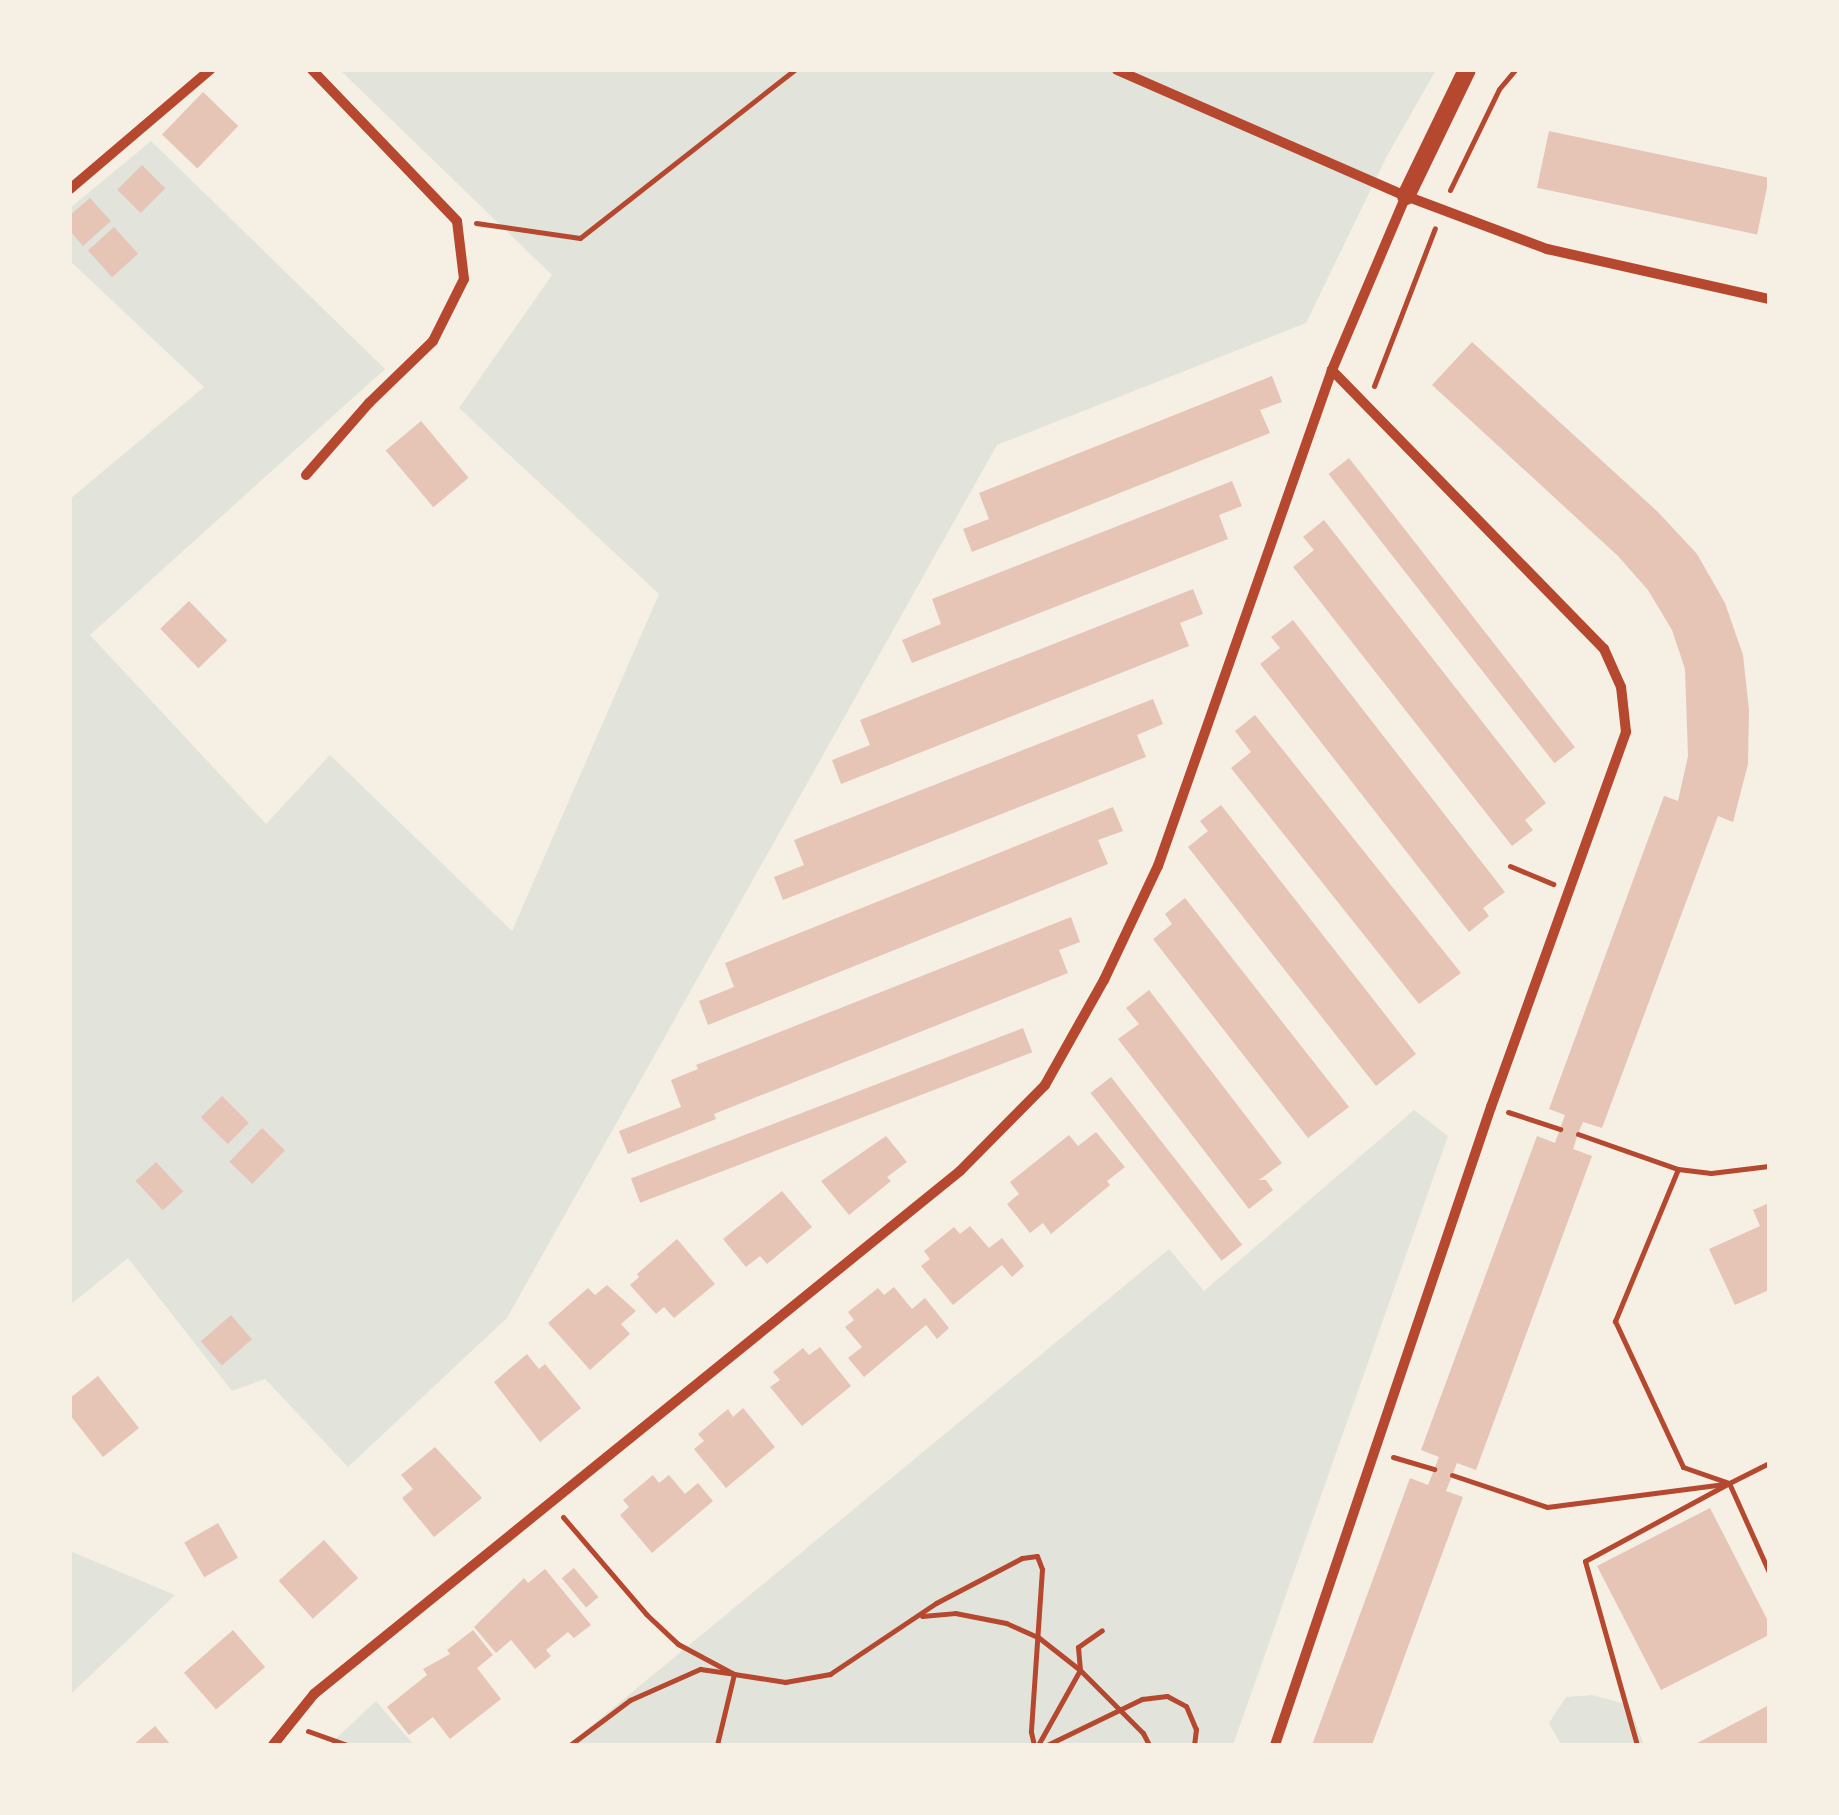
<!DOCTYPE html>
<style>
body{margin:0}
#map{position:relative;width:1839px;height:1815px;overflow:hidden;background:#f6efe4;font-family:Commissioner,sans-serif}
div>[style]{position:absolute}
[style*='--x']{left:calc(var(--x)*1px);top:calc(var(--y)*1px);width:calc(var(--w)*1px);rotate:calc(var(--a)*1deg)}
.green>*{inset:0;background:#e2e4dc}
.building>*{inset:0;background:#e6c5b7;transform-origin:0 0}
.path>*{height:5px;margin:-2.5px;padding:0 2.5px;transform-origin:2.5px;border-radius:2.5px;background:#b5482f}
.minor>*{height:10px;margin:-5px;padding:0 5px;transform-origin:5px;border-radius:5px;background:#b5482f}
.tertiary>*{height:18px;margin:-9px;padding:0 9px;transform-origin:9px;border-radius:9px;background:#b5482f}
span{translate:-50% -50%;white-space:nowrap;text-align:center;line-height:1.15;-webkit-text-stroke:10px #f6efe4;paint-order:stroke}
.frame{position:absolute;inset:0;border:72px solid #f6efe4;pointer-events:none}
</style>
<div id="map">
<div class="green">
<div style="clip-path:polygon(340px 70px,1436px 70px,1387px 156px,1306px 323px,997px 445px,507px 1318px,348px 1467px,265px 1379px,232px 1391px,128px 1258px,70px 1305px,70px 499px,204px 387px,70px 261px,70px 208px,151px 141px,385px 369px,90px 635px,266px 824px,330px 755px,512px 931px,659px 594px,459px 408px,552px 275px)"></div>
<div style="clip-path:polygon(1414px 1110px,1448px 1136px,1233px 1745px,568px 1745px,1169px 1249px,1204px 1291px)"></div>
<div style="clip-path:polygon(70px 1551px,175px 1595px,70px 1695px)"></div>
<div style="clip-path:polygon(1592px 1695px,1629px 1705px,1644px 1745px,1560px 1743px,1549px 1723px,1566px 1697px)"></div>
<div style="clip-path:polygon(376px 1701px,414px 1745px,329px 1745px)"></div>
</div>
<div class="building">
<div style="left:203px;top:92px;width:49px;height:59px;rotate:44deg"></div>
<div style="left:1549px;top:131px;width:225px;height:58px;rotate:12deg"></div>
<div style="left:142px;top:165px;width:33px;height:35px;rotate:45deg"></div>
<div style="clip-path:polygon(90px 198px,111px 221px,83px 246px,70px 231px,70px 215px)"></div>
<div style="left:114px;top:227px;width:36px;height:35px;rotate:48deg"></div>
<div style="clip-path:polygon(1472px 342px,1658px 512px,1697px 554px,1725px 603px,1743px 655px,1749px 710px,1748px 764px,1733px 822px,1718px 816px,1602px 1128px,1583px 1122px,1578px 1134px,1573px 1149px,1592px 1156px,1476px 1470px,1457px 1463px,1446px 1491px,1463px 1497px,1372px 1745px,1312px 1745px,1410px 1478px,1428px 1485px,1439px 1457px,1421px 1450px,1537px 1136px,1555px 1143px,1565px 1115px,1549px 1109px,1664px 796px,1678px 801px,1688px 756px,1685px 669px,1672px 630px,1648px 590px,1618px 556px,1432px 385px)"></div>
<div style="clip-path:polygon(1272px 376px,1282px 402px,1260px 410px,1270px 433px,972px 552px,963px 529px,989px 519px,979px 493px)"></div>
<div style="left:421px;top:421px;width:74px;height:46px;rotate:50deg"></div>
<div style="left:1349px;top:458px;width:367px;height:26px;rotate:52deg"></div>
<div style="clip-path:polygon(1232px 481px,1242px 506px,1219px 515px,1228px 539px,912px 663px,902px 640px,941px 624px,932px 599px)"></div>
<div style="clip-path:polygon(1324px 520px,1546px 803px,1525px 820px,1533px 830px,1512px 846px,1293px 567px,1314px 550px,1303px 537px)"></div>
<div style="clip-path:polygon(1193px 589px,1203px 614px,1180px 623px,1189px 646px,841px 784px,832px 760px,870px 745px,860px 720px)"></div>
<div style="left:189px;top:601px;width:55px;height:40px;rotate:46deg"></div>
<div style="clip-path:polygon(1293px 620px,1505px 892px,1483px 908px,1489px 916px,1469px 932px,1260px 664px,1280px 648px,1271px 637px)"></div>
<div style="clip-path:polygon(1153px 699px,1163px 724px,1137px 735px,1146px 757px,783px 900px,774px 877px,804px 865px,794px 840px)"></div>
<div style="clip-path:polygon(1255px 715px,1461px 973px,1419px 1004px,1231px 768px,1251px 752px,1235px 731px)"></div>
<div style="clip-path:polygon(1221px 805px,1416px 1054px,1376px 1086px,1188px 847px,1208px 831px,1200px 821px)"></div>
<div style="clip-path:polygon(1113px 807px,1123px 831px,1098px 840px,1108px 864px,708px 1025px,699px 1001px,734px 987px,725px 963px)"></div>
<div style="clip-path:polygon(1185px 898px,1349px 1107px,1308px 1138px,1153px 939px,1172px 924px,1165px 914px)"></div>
<div style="clip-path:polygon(1071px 917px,1080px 942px,1059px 950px,1068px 973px,714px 1114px,716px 1119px,628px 1154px,619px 1131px,681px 1107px,671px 1080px,698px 1069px,696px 1065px)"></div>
<div style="clip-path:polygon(1149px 990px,1282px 1163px,1259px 1180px,1266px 1180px,1273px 1190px,1249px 1209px,1118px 1039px,1139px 1024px,1126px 1008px)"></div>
<div style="left:1023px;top:1028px;width:26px;height:420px;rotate:69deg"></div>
<div style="left:1111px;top:1077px;width:213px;height:26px;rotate:52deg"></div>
<div style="left:222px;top:1096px;width:38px;height:30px;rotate:45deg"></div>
<div style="left:262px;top:1128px;width:32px;height:47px;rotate:44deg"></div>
<div style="clip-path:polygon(1096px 1132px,1125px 1167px,1107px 1181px,1110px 1185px,1051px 1234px,1043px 1223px,1030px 1233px,1007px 1204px,1019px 1194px,1010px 1182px,1069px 1135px,1078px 1146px)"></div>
<div style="clip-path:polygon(886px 1136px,907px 1162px,887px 1177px,891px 1181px,849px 1215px,821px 1181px)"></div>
<div style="left:156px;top:1162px;width:40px;height:28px;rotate:47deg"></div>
<div style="clip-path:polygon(782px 1191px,812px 1227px,767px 1264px,760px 1256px,746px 1267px,723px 1239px)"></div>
<div style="clip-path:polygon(1769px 1203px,1769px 1290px,1735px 1305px,1709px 1249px,1760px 1226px,1753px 1210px)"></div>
<div style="clip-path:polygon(970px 1226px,989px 1248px,1002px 1238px,1024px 1266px,1012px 1277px,1002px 1265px,953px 1305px,921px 1266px,930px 1259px,924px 1251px,954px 1227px,960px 1234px)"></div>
<div style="clip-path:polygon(677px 1239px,715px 1284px,674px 1318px,664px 1307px,656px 1314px,630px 1285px,639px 1277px,637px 1274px)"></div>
<div style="clip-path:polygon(607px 1285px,636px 1311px,621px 1324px,630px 1334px,590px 1370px,548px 1323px,588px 1288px,595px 1295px)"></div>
<div style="clip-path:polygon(894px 1287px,912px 1309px,925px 1298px,949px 1328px,937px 1339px,926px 1325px,864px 1377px,848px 1358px,862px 1347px,845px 1327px,854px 1320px,848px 1312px,878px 1288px,884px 1295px)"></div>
<div style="left:231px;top:1315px;width:32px;height:40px;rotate:49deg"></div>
<div style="clip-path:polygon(820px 1347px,851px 1386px,802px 1426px,770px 1387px,780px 1380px,773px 1372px,803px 1348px,809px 1355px)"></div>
<div style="clip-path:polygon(527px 1354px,539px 1369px,545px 1364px,581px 1408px,540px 1442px,494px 1382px)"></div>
<div style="clip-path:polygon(98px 1376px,139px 1428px,103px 1457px,70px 1415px,70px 1398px)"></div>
<div style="clip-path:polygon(743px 1408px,775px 1447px,726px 1488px,694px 1449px,704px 1441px,698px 1434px,728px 1409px,733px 1417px)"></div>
<div style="clip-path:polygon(435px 1447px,482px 1498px,434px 1537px,402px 1498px,413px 1489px,401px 1475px)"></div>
<div style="clip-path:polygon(653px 1475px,659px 1483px,669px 1475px,685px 1494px,698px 1483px,713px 1501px,652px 1553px,620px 1515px,629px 1507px,623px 1500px)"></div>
<div style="clip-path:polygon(1710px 1508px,1769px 1623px,1769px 1635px,1661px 1690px,1597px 1566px)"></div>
<div style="left:218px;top:1523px;width:40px;height:39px;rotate:60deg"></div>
<div style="left:324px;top:1540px;width:51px;height:61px;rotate:48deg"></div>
<div style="left:574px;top:1568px;width:38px;height:16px;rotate:50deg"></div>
<div style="clip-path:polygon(545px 1569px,591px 1625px,574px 1638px,568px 1632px,546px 1650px,551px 1656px,535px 1669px,511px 1640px,496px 1653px,474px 1627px,524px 1578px,528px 1583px)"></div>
<div style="left:233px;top:1630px;width:49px;height:65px;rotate:49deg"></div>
<div style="clip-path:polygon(473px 1630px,493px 1655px,477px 1668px,501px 1699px,450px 1739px,433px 1717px,409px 1735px,387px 1707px,427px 1675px,423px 1669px,450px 1654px,447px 1650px)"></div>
<div style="clip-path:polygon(1769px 1705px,1769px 1745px,1693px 1745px,1703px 1740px)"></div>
<div style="clip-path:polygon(155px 1726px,171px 1745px,133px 1745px)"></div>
</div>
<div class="path">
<div style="--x:1450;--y:190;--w:112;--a:-64.1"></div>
<div style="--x:1499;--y:89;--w:25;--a:-50"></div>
<div style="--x:476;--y:223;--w:105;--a:8.2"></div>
<div style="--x:580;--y:238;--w:272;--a:-38.1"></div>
<div style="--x:1374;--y:386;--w:169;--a:-68.9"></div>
<div style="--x:1510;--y:866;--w:47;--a:22.7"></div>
<div style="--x:1508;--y:1112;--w:55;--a:18.1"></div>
<div style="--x:1578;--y:1134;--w:106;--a:19.3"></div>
<div style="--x:1678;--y:1169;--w:33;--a:7"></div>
<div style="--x:1711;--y:1173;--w:58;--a:-6.9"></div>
<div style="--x:1678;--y:1169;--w:165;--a:112.5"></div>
<div style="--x:1615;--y:1321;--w:161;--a:65"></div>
<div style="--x:1683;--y:1467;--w:49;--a:19.2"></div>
<div style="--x:1393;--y:1457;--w:43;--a:16.3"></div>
<div style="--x:1769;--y:1463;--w:45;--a:153.4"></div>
<div style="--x:1729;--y:1483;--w:98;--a:65.8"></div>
<div style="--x:1452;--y:1475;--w:100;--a:18.6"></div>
<div style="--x:1547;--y:1507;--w:177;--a:-7.4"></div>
<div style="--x:563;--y:1517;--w:128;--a:49.4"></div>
<div style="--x:646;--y:1614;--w:44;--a:43.2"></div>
<div style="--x:678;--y:1644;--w:64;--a:28.2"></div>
<div style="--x:734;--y:1674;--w:52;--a:8.9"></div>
<div style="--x:785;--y:1682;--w:46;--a:-10.1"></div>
<div style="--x:830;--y:1674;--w:128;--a:-33.8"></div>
<div style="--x:936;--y:1603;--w:97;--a:-27.6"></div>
<div style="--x:1022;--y:1558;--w:15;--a:-8"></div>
<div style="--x:1037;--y:1556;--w:14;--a:69"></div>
<div style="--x:1042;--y:1569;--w:163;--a:93.9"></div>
<div style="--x:1031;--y:1732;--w:13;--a:77"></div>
<div style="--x:922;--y:1616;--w:33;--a:-5"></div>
<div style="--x:955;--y:1613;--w:52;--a:11.1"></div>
<div style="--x:1006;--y:1623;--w:35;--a:24"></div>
<div style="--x:1038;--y:1637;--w:53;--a:38.2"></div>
<div style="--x:1080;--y:1670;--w:89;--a:45"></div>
<div style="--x:1143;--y:1733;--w:13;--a:63"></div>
<div style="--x:308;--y:1731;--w:41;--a:19.7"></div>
<div style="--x:570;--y:1745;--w:75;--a:-36.9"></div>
<div style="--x:630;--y:1700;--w:77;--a:-23.9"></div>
<div style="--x:700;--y:1669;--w:34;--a:8"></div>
<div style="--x:734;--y:1674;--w:73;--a:103.5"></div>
<div style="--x:1038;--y:1745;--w:86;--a:-60.8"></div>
<div style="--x:1080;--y:1670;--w:23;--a:-95"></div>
<div style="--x:1078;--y:1647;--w:29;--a:-35"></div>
<div style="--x:1047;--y:1745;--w:106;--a:-25.8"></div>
<div style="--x:1142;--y:1699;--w:25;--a:-7"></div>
<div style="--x:1167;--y:1696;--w:21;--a:28"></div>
<div style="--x:1186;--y:1706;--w:25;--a:67"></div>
<div style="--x:1196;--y:1729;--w:16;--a:97"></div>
<div style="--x:1637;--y:1745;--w:191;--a:-105.8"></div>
<div style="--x:1585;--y:1561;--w:164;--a:-28.4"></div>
</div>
<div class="minor">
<div style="--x:1117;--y:70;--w:315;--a:23.6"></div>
<div style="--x:1406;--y:196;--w:151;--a:20.6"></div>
<div style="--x:1547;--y:249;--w:228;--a:12.7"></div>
<div style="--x:70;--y:189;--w:184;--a:-40.4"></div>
<div style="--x:306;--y:475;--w:96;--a:-48.8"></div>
<div style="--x:369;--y:403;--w:89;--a:-44.1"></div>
<div style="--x:433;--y:341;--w:69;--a:-63.4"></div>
<div style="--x:464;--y:279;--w:58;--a:-96.9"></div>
<div style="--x:457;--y:221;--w:209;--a:-133.8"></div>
<div style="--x:273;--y:1745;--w:65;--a:-51.2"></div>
<div style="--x:314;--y:1694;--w:831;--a:-38.99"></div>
<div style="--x:960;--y:1171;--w:121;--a:-45.3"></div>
<div style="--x:1045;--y:1085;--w:120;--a:-60.7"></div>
<div style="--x:1104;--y:980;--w:126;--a:-64.7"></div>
<div style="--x:1158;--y:866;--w:526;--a:-70.67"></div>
<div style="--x:1275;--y:1745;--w:674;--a:-71.3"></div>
<div style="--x:1491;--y:1107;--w:399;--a:-70.2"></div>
<div style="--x:1626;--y:732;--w:45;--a:-96.3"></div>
<div style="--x:1621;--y:687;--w:42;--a:-114.1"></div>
<div style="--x:1604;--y:649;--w:390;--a:-134.3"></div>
<div style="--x:1332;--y:370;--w:189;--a:-67"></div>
</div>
<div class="tertiary">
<div style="--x:1406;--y:196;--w:140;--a:-64.2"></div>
</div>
<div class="frame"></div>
</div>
